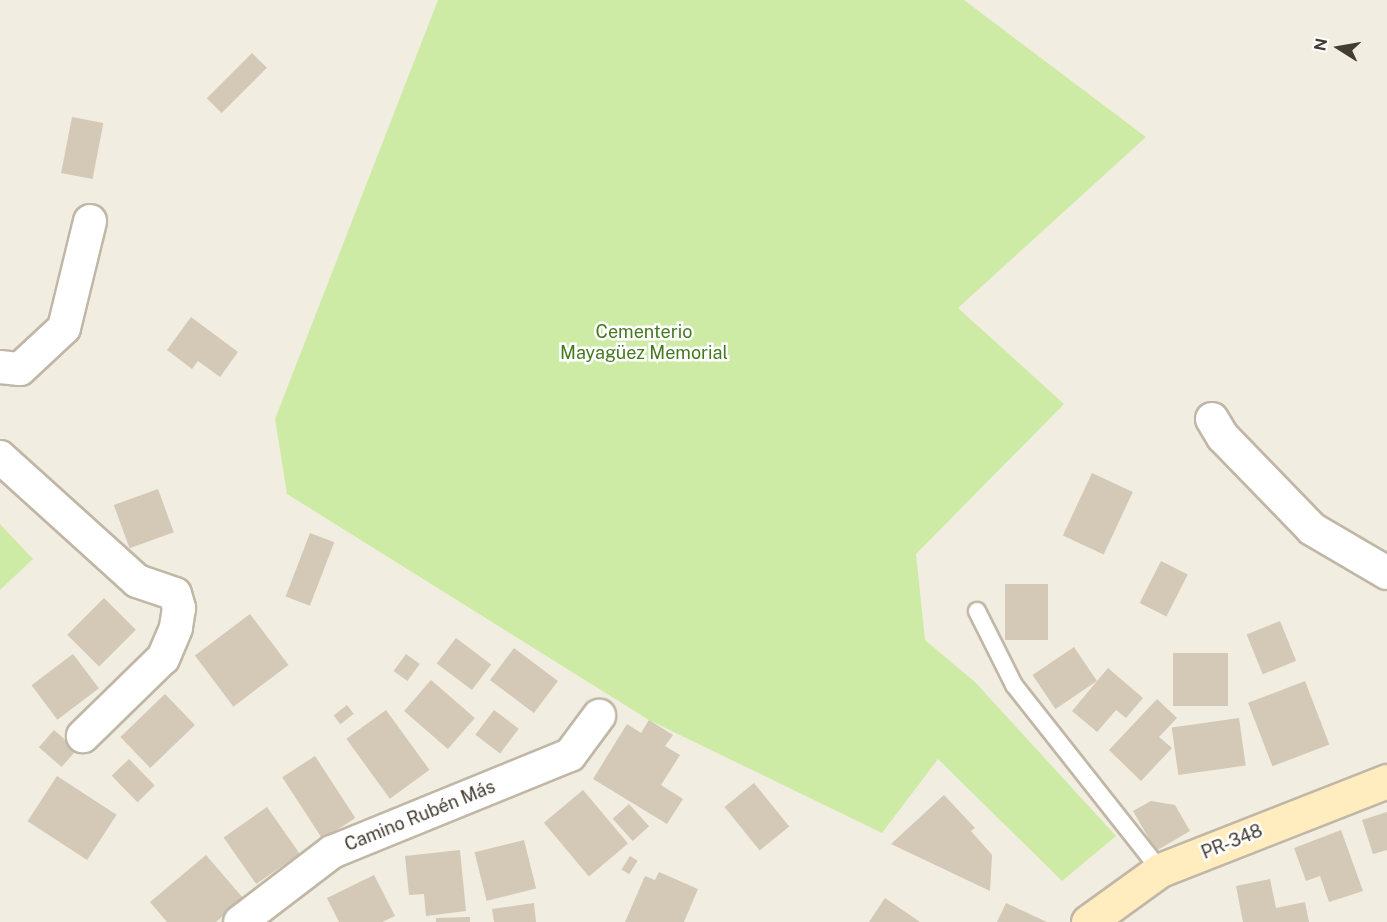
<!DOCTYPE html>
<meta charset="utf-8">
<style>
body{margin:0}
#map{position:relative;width:1387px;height:922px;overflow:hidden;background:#f2ede1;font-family:"Public Sans",sans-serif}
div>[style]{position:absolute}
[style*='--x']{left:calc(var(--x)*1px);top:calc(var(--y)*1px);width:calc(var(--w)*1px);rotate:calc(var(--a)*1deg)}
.green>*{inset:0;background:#ceeba6}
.building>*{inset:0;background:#d4c8b6;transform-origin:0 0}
.roads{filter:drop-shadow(2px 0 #c1b7a6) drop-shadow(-2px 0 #c1b7a6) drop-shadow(0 2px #c1b7a6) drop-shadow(0 -2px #c1b7a6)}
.lane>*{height:16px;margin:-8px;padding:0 8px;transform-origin:8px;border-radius:8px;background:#fff}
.street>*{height:32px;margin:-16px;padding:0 16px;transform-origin:16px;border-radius:16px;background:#fff}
.secondary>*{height:33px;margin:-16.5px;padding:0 16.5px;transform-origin:16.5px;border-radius:16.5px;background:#ffedbf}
span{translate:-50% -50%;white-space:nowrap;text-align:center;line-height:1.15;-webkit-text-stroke:5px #fff;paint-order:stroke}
.park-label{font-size:18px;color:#457921}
.street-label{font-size:18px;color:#443c32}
.north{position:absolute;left:1309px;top:18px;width:60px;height:60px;-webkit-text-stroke:4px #fff;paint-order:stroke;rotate:281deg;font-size:16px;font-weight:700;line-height:24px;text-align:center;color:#443c32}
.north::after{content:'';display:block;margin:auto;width:21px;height:27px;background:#443c32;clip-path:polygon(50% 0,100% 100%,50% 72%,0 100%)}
</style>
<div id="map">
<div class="green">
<div style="clip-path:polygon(438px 0,964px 0,1146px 137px,958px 308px,1064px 404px,916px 554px,925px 640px,975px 682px,1116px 836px,1062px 881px,938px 759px,882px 833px,649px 720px,287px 494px,275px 419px)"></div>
<div style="clip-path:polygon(0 524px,33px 559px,0 590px)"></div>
</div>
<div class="building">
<div style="left:252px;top:53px;width:21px;height:64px;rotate:45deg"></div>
<div style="left:72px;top:117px;width:32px;height:57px;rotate:11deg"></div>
<div style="clip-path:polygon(191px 317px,238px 352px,220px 377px,198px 361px,192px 369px,167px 350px)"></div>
<div style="left:1092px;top:473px;width:45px;height:69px;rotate:25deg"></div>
<div style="left:158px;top:489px;width:46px;height:47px;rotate:70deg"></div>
<div style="left:310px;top:533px;width:26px;height:68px;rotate:21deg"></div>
<div style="left:1161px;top:561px;width:30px;height:47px;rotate:27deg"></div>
<div style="left:1048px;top:584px;width:56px;height:43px;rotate:90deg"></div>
<div style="left:104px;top:598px;width:45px;height:52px;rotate:45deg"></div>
<div style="left:250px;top:614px;width:64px;height:69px;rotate:53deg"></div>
<div style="left:1280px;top:621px;width:43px;height:36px;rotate:68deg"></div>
<div style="left:456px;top:638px;width:44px;height:32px;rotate:37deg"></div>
<div style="left:1074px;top:647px;width:41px;height:50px;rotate:56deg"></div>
<div style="left:514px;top:648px;width:55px;height:40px;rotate:37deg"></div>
<div style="left:1173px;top:653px;width:55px;height:53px"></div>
<div style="left:73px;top:654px;width:43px;height:52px;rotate:53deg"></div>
<div style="left:406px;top:654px;width:17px;height:21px;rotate:36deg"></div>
<div style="clip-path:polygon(1108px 668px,1143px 698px,1126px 718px,1116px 710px,1097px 732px,1072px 711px)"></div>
<div style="left:431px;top:680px;width:58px;height:41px;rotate:41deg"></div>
<div style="left:1305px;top:681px;width:68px;height:61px;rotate:69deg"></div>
<div style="left:165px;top:694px;width:43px;height:62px;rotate:46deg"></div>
<div style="clip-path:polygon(1157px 699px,1177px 718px,1159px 737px,1172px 748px,1141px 781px,1109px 750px)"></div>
<div style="left:347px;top:705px;width:11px;height:17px;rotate:52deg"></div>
<div style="left:386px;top:710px;width:74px;height:49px;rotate:54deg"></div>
<div style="left:494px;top:710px;width:31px;height:31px;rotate:37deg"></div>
<div style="left:1239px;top:718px;width:48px;height:68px;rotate:82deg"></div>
<div style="clip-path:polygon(649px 720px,673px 735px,665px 746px,680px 755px,661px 785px,683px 799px,667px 824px,593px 779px,627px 724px,641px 733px)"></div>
<div style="left:54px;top:730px;width:30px;height:23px;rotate:41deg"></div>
<div style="left:315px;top:756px;width:74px;height:39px;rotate:57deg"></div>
<div style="left:129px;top:759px;width:37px;height:24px;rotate:46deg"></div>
<div style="left:57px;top:776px;width:71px;height:54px;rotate:33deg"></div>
<div style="left:754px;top:783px;width:56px;height:38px;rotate:51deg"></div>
<div style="left:583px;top:790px;width:70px;height:51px;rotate:50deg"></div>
<div style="clip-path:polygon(944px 795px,975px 828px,971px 831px,992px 855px,990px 891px,891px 844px)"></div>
<div style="clip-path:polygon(1151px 801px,1175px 805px,1190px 831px,1156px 851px,1133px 811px)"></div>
<div style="left:629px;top:804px;width:30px;height:22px;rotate:48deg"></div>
<div style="left:267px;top:807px;width:57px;height:53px;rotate:55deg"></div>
<div style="clip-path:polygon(1387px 812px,1387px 850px,1373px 854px,1362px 820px)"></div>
<div style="clip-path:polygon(1341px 830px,1363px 891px,1329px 902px,1320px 876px,1306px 881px,1294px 848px)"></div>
<div style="left:524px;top:840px;width:50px;height:51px;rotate:76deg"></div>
<div style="clip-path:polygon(460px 850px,466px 911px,426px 916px,424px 894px,409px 895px,405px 856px)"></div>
<div style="clip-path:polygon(206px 855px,243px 898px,216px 922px,167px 922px,150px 902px)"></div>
<div style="left:630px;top:856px;width:9px;height:16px;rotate:32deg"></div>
<div style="clip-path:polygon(659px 872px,698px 889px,684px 922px,625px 922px,645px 876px,655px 880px)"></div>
<div style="clip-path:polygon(374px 875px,395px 916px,382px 922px,339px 922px,327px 898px)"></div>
<div style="clip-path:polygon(1270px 879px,1276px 908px,1305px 902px,1309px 922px,1243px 922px,1236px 886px)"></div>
<div style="clip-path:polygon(885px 898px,920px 922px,869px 922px)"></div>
<div style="clip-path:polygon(534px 903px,536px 922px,494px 922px,492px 909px)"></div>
<div style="clip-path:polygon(1006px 903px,1047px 922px,997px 922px)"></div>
<div style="clip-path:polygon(470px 917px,470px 922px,436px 922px,436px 918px)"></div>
</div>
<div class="roads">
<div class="lane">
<div style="--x:977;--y:611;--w:83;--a:63.4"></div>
<div style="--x:1014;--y:685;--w:236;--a:51.7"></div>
</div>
<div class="street">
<div style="--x:0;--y:367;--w:20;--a:6"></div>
<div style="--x:20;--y:369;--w:60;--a:-43"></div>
<div style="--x:64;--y:328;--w:110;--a:-76.3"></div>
<div style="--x:1212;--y:419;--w:21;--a:59"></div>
<div style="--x:1223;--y:437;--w:128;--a:45.9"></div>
<div style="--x:1312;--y:529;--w:87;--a:30.4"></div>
<div style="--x:0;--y:457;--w:185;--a:42.1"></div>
<div style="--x:137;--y:581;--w:40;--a:18.9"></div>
<div style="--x:175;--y:594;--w:15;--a:74"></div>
<div style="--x:179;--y:608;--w:20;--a:99"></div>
<div style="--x:176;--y:628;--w:33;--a:113"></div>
<div style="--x:163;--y:658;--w:112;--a:135.7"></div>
<div style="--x:240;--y:922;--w:116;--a:-37.3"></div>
<div style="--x:332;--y:852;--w:257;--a:-22.2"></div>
<div style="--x:570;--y:755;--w:49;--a:-53.4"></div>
</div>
<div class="secondary">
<div style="--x:1088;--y:922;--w:89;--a:-35.8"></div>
<div style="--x:1160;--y:870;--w:244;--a:-21.4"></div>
</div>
</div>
<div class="park-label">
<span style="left:644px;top:343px">Cementerio<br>Mayagüez Memorial</span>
</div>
<div class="street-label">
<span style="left:420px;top:816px;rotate:-22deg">Camino Rubén Más</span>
<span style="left:1232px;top:842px;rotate:-22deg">PR-348</span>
</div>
<div class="north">N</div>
</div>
